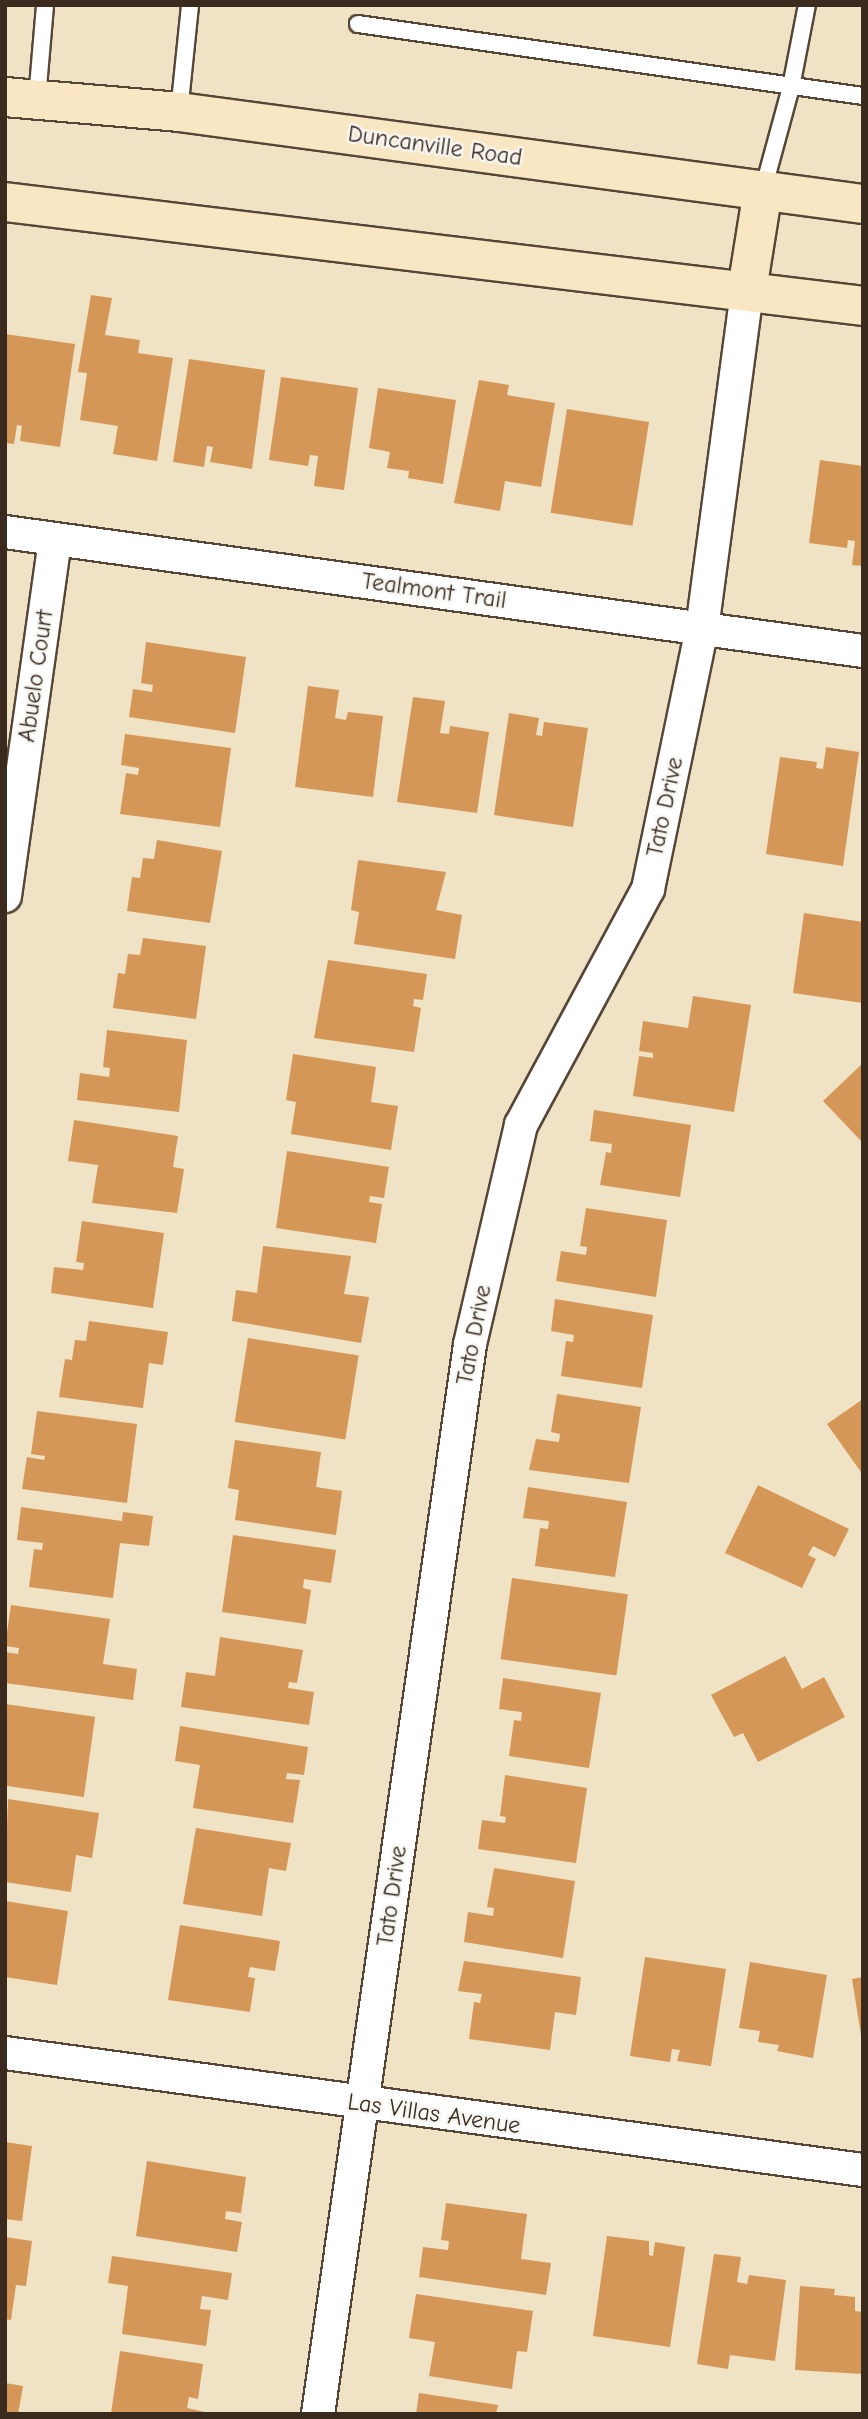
<!DOCTYPE html>
<style>
body{margin:0}
#map{position:relative;width:868px;height:2419px;overflow:hidden;background:#efe2c5;font-family:"Comic Neue",sans-serif}
div>[style]{position:absolute}
[style*='--x']{left:calc(var(--x)*1px);top:calc(var(--y)*1px);width:calc(var(--w)*1px);rotate:calc(var(--a)*1deg)}
.building>*{inset:0;background:#d49757;transform-origin:0 0}
.roads{filter:drop-shadow(2px 0 #564637) drop-shadow(-2px 0 #564637) drop-shadow(0 2px #564637) drop-shadow(0 -2px #564637)}
.service>*{height:16px;margin:-8px;padding:0 8px;transform-origin:8px;border-radius:8px;background:#fff}
.minor>*{height:32px;margin:-16px;padding:0 16px;transform-origin:16px;border-radius:16px;background:#fff}
.secondary>*{height:38px;margin:-19px;padding:0 19px;transform-origin:19px;border-radius:19px;background:#f9e7c3}
span{translate:-50% -50%;white-space:nowrap;text-align:center;line-height:1.15;-webkit-text-stroke:5px #f6f6f2;paint-order:stroke}
.street-label{font-size:24px;color:#3b2a1e}
.frame{position:absolute;inset:0;border:7px solid #3b2a1e;pointer-events:none}
</style>
<div id="map">
<div class="building">
<div style="clip-path:polygon(91px 295px,112px 298px,105px 335px,140px 340px,138px 353px,173px 358px,157px 461px,113px 454px,118px 426px,80px 420px,87px 373px,78px 372px)"></div>
<div style="clip-path:polygon(5px 334px,75px 344px,60px 447px,20px 441px,22px 426px,17px 425px,14px 444px,5px 443px)"></div>
<div style="clip-path:polygon(189px 359px,265px 370px,252px 469px,210px 462px,213px 447px,207px 446px,204px 467px,173px 462px)"></div>
<div style="clip-path:polygon(281px 377px,358px 388px,344px 490px,314px 486px,318px 456px,310px 455px,308px 466px,269px 460px)"></div>
<div style="clip-path:polygon(479px 380px,509px 385px,507px 395px,555px 403px,541px 487px,505px 481px,500px 511px,454px 503px)"></div>
<div style="clip-path:polygon(378px 388px,456px 400px,443px 484px,408px 478px,409px 471px,387px 468px,390px 452px,369px 448px)"></div>
<div style="left:567px;top:409px;width:83px;height:105px;rotate:9deg"></div>
<div style="clip-path:polygon(820px 460px,863px 466px,863px 566px,852px 565px,855px 541px,848px 540px,847px 548px,809px 543px)"></div>
<div style="clip-path:polygon(146px 642px,246px 657px,235px 733px,129px 717px,133px 689px,152px 692px,153px 685px,141px 683px)"></div>
<div style="clip-path:polygon(308px 686px,339px 690px,335px 718px,346px 720px,348px 712px,383px 716px,373px 797px,295px 787px)"></div>
<div style="clip-path:polygon(413px 697px,445px 701px,440px 733px,449px 734px,450px 726px,489px 732px,477px 813px,397px 802px)"></div>
<div style="clip-path:polygon(509px 713px,539px 718px,536px 735px,542px 736px,544px 722px,588px 728px,573px 827px,494px 815px)"></div>
<div style="clip-path:polygon(125px 734px,231px 748px,220px 827px,120px 814px,126px 773px,138px 775px,139px 768px,121px 765px)"></div>
<div style="clip-path:polygon(826px 747px,859px 752px,843px 866px,766px 854px,780px 757px,817px 762px,816px 768px,823px 769px)"></div>
<div style="clip-path:polygon(157px 840px,222px 851px,210px 923px,127px 911px,132px 877px,140px 878px,143px 858px,154px 859px)"></div>
<div style="clip-path:polygon(358px 860px,446px 872px,436px 910px,462px 915px,455px 959px,354px 944px,359px 912px,351px 910px)"></div>
<div style="clip-path:polygon(804px 913px,863px 922px,863px 1003px,793px 993px)"></div>
<div style="clip-path:polygon(143px 938px,206px 946px,196px 1019px,113px 1008px,118px 973px,125px 974px,128px 954px,140px 955px)"></div>
<div style="clip-path:polygon(328px 960px,427px 974px,423px 1000px,414px 999px,413px 1006px,421px 1008px,414px 1052px,314px 1038px)"></div>
<div style="clip-path:polygon(693px 996px,751px 1005px,734px 1112px,633px 1096px,639px 1056px,653px 1058px,653px 1053px,639px 1051px,643px 1021px,688px 1028px)"></div>
<div style="clip-path:polygon(107px 1030px,187px 1040px,179px 1112px,77px 1100px,80px 1073px,109px 1077px,110px 1068px,103px 1067px)"></div>
<div style="clip-path:polygon(293px 1054px,376px 1067px,371px 1102px,398px 1106px,391px 1150px,291px 1134px,296px 1102px,286px 1100px)"></div>
<div style="clip-path:polygon(863px 1063px,863px 1143px,823px 1101px)"></div>
<div style="clip-path:polygon(594px 1110px,691px 1125px,680px 1197px,600px 1185px,606px 1152px,611px 1153px,612px 1144px,590px 1141px)"></div>
<div style="clip-path:polygon(74px 1120px,178px 1136px,173px 1167px,184px 1169px,177px 1213px,92px 1203px,98px 1165px,68px 1161px)"></div>
<div style="clip-path:polygon(287px 1151px,389px 1167px,384px 1198px,370px 1196px,369px 1202px,382px 1204px,376px 1243px,276px 1228px)"></div>
<div style="clip-path:polygon(586px 1208px,667px 1220px,656px 1297px,556px 1281px,561px 1251px,586px 1255px,587px 1247px,580px 1246px)"></div>
<div style="clip-path:polygon(82px 1221px,164px 1233px,153px 1308px,51px 1293px,54px 1267px,83px 1270px,84px 1263px,76px 1262px)"></div>
<div style="clip-path:polygon(263px 1246px,351px 1256px,344px 1294px,369px 1297px,361px 1343px,232px 1321px,236px 1290px,257px 1293px)"></div>
<div style="clip-path:polygon(555px 1299px,653px 1315px,642px 1388px,561px 1376px,566px 1341px,573px 1342px,574px 1335px,551px 1331px)"></div>
<div style="clip-path:polygon(89px 1321px,168px 1332px,163px 1365px,149px 1363px,143px 1408px,59px 1397px,65px 1359px,72px 1360px,75px 1340px,86px 1341px)"></div>
<div style="left:248px;top:1338px;width:112px;height:85px;rotate:9deg"></div>
<div style="clip-path:polygon(557px 1394px,641px 1407px,629px 1483px,529px 1470px,536px 1439px,559px 1442px,560px 1434px,551px 1432px)"></div>
<div style="clip-path:polygon(863px 1399px,863px 1475px,827px 1424px)"></div>
<div style="clip-path:polygon(37px 1411px,137px 1424px,127px 1503px,22px 1489px,27px 1457px,44px 1460px,45px 1456px,31px 1454px)"></div>
<div style="clip-path:polygon(235px 1440px,321px 1452px,316px 1487px,342px 1491px,336px 1535px,235px 1520px,239px 1490px,228px 1488px)"></div>
<div style="clip-path:polygon(758px 1485px,849px 1529px,835px 1557px,813px 1546px,808px 1555px,816px 1559px,802px 1588px,725px 1553px)"></div>
<div style="clip-path:polygon(528px 1487px,627px 1502px,615px 1577px,535px 1566px,540px 1528px,548px 1529px,549px 1521px,523px 1518px)"></div>
<div style="clip-path:polygon(21px 1507px,122px 1521px,123px 1512px,153px 1516px,149px 1546px,120px 1543px,113px 1598px,29px 1587px,34px 1549px,42px 1550px,43px 1543px,17px 1540px)"></div>
<div style="clip-path:polygon(233px 1535px,336px 1550px,331px 1583px,304px 1579px,303px 1588px,311px 1590px,306px 1624px,222px 1612px)"></div>
<div style="left:512px;top:1578px;width:117px;height:82px;rotate:8deg"></div>
<div style="clip-path:polygon(11px 1605px,110px 1619px,103px 1664px,137px 1669px,133px 1700px,5px 1683px,5px 1652px,18px 1654px,19px 1648px,5px 1646px)"></div>
<div style="clip-path:polygon(220px 1637px,303px 1650px,297px 1683px,289px 1682px,288px 1688px,314px 1692px,309px 1725px,181px 1707px,186px 1672px,215px 1676px)"></div>
<div style="clip-path:polygon(785px 1656px,802px 1689px,824px 1677px,845px 1717px,758px 1762px,743px 1733px,734px 1737px,711px 1695px)"></div>
<div style="clip-path:polygon(503px 1678px,601px 1693px,589px 1768px,509px 1756px,514px 1720px,521px 1721px,522px 1712px,499px 1709px)"></div>
<div style="left:5px;top:1704px;width:91px;height:81px;rotate:8deg"></div>
<div style="clip-path:polygon(180px 1726px,308px 1747px,304px 1775px,287px 1773px,286px 1779px,300px 1780px,293px 1823px,193px 1808px,200px 1765px,175px 1761px)"></div>
<div style="clip-path:polygon(505px 1775px,587px 1788px,576px 1863px,478px 1849px,482px 1820px,505px 1823px,506px 1817px,500px 1816px)"></div>
<div style="clip-path:polygon(8px 1799px,99px 1813px,92px 1858px,76px 1855px,71px 1892px,5px 1882px)"></div>
<div style="clip-path:polygon(196px 1828px,291px 1843px,286px 1871px,269px 1868px,262px 1916px,183px 1904px)"></div>
<div style="clip-path:polygon(494px 1868px,575px 1881px,563px 1958px,464px 1942px,468px 1912px,493px 1916px,494px 1908px,487px 1907px)"></div>
<div style="clip-path:polygon(5px 1901px,68px 1911px,57px 1985px,5px 1977px)"></div>
<div style="clip-path:polygon(180px 1925px,280px 1941px,275px 1971px,250px 1967px,248px 1977px,255px 1978px,250px 2012px,168px 2000px)"></div>
<div style="clip-path:polygon(645px 1957px,726px 1969px,711px 2066px,677px 2061px,680px 2050px,672px 2049px,670px 2062px,630px 2056px)"></div>
<div style="clip-path:polygon(464px 1961px,581px 1977px,576px 2015px,555px 2012px,550px 2050px,469px 2039px,474px 2002px,480px 2003px,482px 1994px,458px 1991px)"></div>
<div style="clip-path:polygon(750px 1962px,827px 1975px,813px 2058px,777px 2051px,779px 2045px,758px 2042px,760px 2031px,739px 2028px)"></div>
<div style="clip-path:polygon(863px 1977px,863px 2034px,861px 2035px,852px 1979px)"></div>
<div style="clip-path:polygon(5px 2142px,32px 2146px,22px 2221px,5px 2219px)"></div>
<div style="clip-path:polygon(147px 2161px,246px 2177px,241px 2213px,226px 2211px,225px 2219px,242px 2222px,237px 2252px,136px 2236px)"></div>
<div style="clip-path:polygon(446px 2203px,527px 2214px,521px 2259px,551px 2263px,546px 2295px,419px 2277px,423px 2247px,448px 2250px,449px 2241px,441px 2240px)"></div>
<div style="clip-path:polygon(607px 2236px,649px 2241px,649px 2255px,653px 2256px,655px 2242px,685px 2247px,670px 2347px,593px 2336px)"></div>
<div style="clip-path:polygon(5px 2237px,32px 2241px,26px 2286px,16px 2285px,11px 2320px,5px 2319px)"></div>
<div style="clip-path:polygon(714px 2254px,741px 2257px,737px 2282px,747px 2284px,749px 2275px,786px 2280px,775px 2361px,730px 2355px,728px 2369px,697px 2364px)"></div>
<div style="clip-path:polygon(112px 2256px,232px 2273px,228px 2300px,202px 2296px,200px 2309px,211px 2310px,206px 2346px,122px 2334px,128px 2286px,108px 2283px)"></div>
<div style="clip-path:polygon(800px 2286px,835px 2289px,834px 2295px,855px 2297px,855px 2311px,863px 2312px,863px 2374px,795px 2370px)"></div>
<div style="clip-path:polygon(416px 2294px,533px 2311px,527px 2352px,517px 2351px,512px 2389px,429px 2376px,435px 2342px,409px 2338px)"></div>
<div style="clip-path:polygon(120px 2351px,203px 2364px,198px 2399px,189px 2397px,187px 2408px,214px 2414px,111px 2414px)"></div>
<div style="clip-path:polygon(5px 2383px,23px 2386px,18px 2414px,5px 2414px)"></div>
<div style="clip-path:polygon(419px 2393px,498px 2405px,496px 2414px,416px 2414px)"></div>
</div>
<div class="roads">
<div class="service">
<div style="--x:358;--y:24;--w:510;--a:8.11"></div>
<div style="--x:37;--y:99;--w:94;--a:-85.1"></div>
<div style="--x:179;--y:112;--w:108;--a:-84.1"></div>
<div style="--x:763;--y:190;--w:107;--a:-74.8"></div>
<div style="--x:791;--y:87;--w:84;--a:-79"></div>
</div>
<div class="minor">
<div style="--x:5;--y:532;--w:866;--a:7.9"></div>
<div style="--x:5;--y:896;--w:360;--a:-82"></div>
<div style="--x:5;--y:2053;--w:866;--a:7.77"></div>
<div style="--x:318;--y:2414;--w:1081;--a:-81.91"></div>
<div style="--x:470;--y:1344;--w:225;--a:-76.9"></div>
<div style="--x:521;--y:1125;--w:268;--a:-61.7"></div>
<div style="--x:648;--y:889;--w:266;--a:-78.3"></div>
<div style="--x:702;--y:629;--w:342;--a:-82.4"></div>
</div>
<div class="secondary">
<div style="--x:5;--y:97;--w:175;--a:4.9"></div>
<div style="--x:179;--y:112;--w:690;--a:7.66"></div>
<div style="--x:5;--y:202;--w:864;--a:6.91"></div>
<div style="--x:747;--y:290;--w:101;--a:-80.9"></div>
</div>
</div>
<div class="street-label">
<span style="left:435px;top:146px;rotate:8deg">Duncanville Road</span>
<span style="left:434px;top:591px;rotate:8deg">Tealmont Trail</span>
<span style="left:36px;top:676px;rotate:-82deg">Abuelo Court</span>
<span style="left:665px;top:807px;rotate:-78deg">Tato Drive</span>
<span style="left:474px;top:1335px;rotate:-79deg">Tato Drive</span>
<span style="left:392px;top:1896px;rotate:-82deg">Tato Drive</span>
<span style="left:434px;top:2114px;rotate:8deg">Las Villas Avenue</span>
</div>
<div class="frame"></div>
</div>
